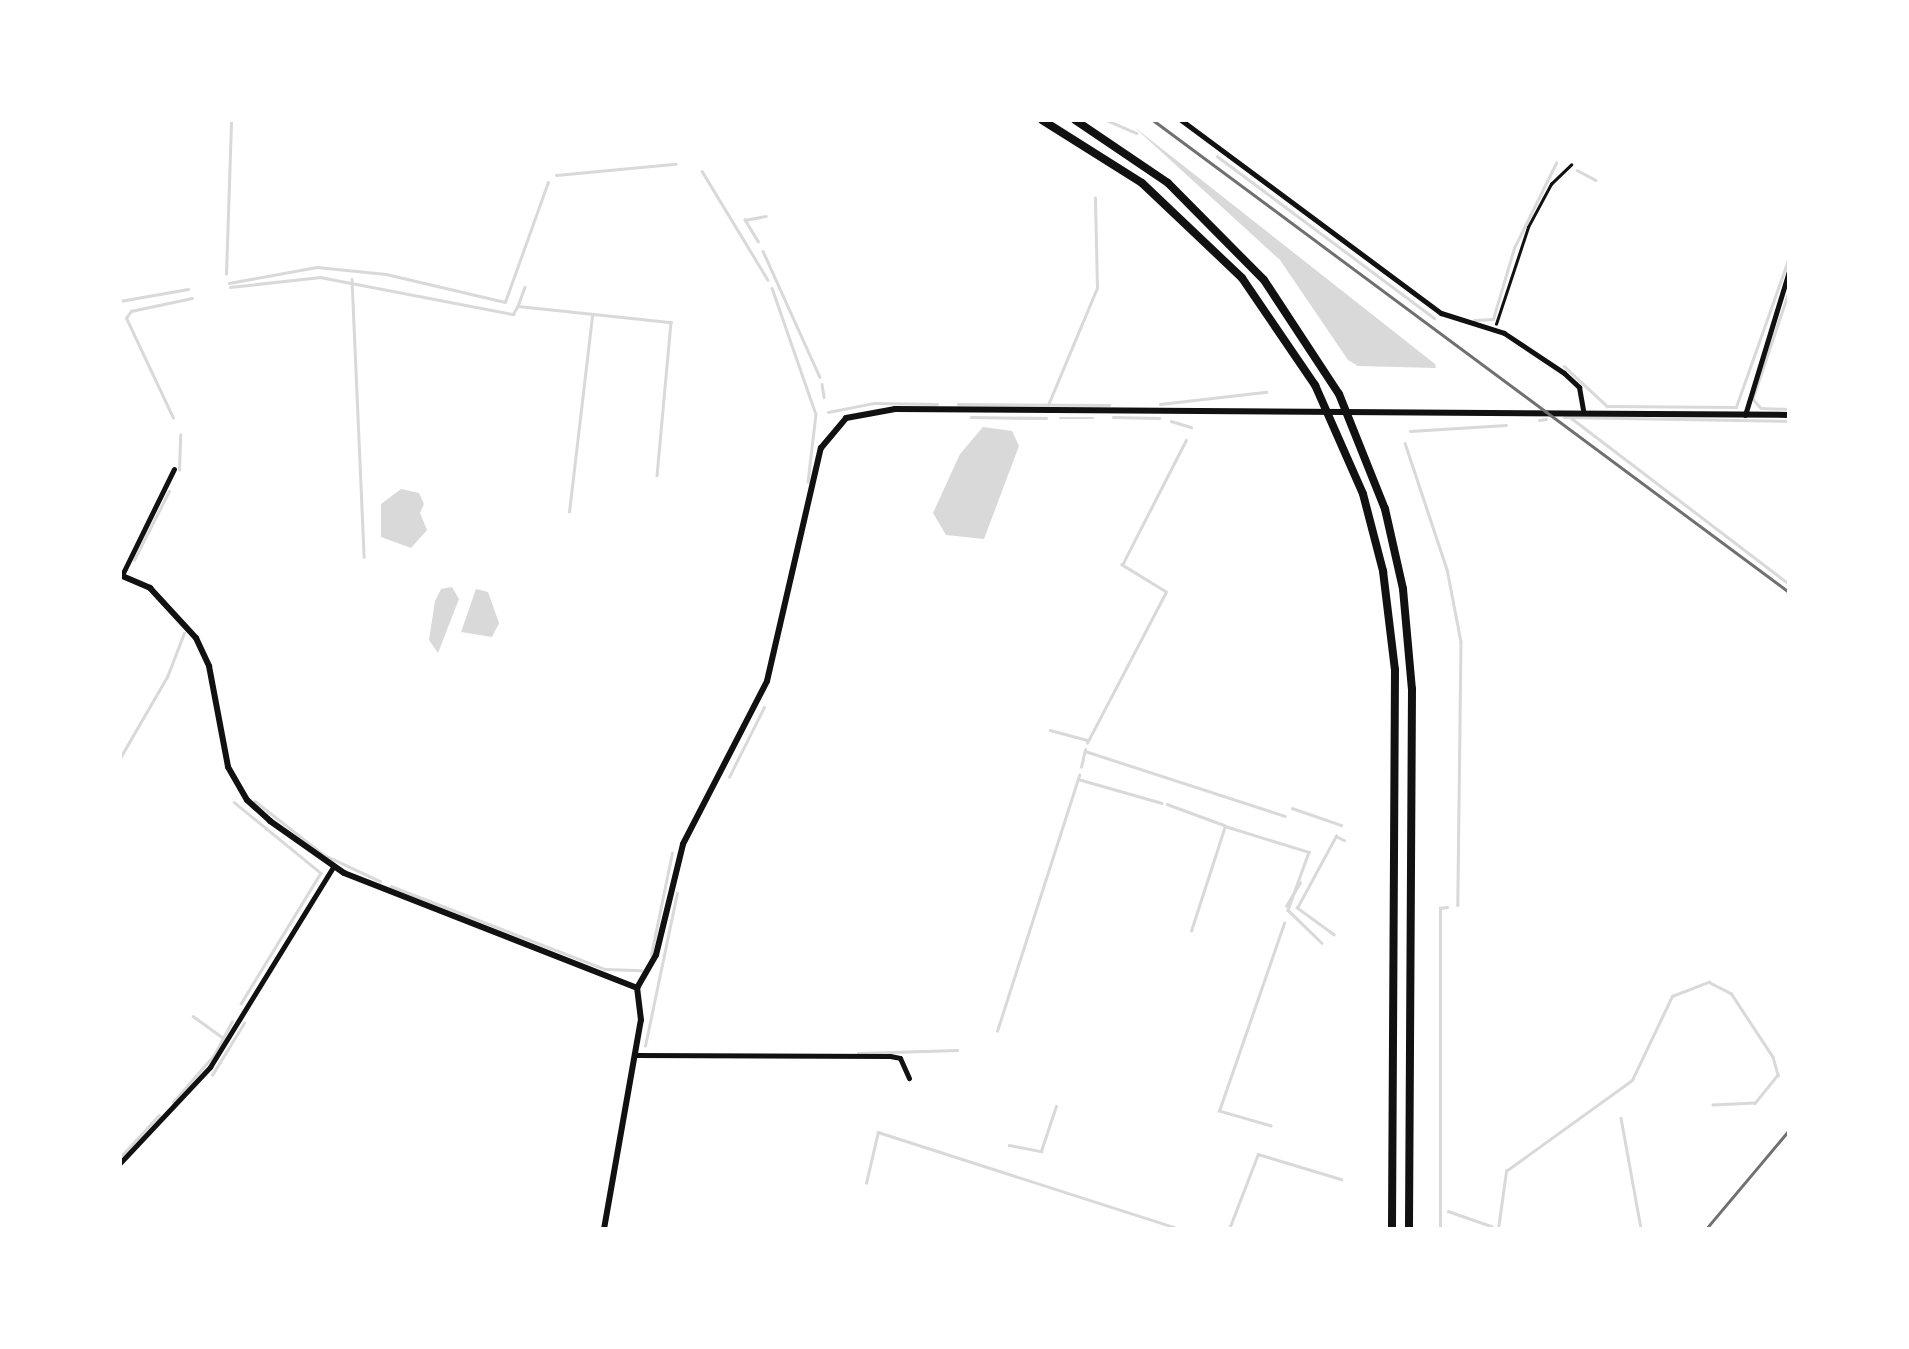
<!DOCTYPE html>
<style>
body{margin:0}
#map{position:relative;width:1909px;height:1349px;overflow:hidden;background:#fff;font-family:"Times New Roman",serif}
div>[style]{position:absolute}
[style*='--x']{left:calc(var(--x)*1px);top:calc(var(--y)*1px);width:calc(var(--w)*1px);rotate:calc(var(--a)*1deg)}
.water>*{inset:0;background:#d9d9d9}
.stream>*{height:2.5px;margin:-1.25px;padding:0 1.25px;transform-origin:1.25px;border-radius:1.25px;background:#d9d9d9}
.path>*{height:2.5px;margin:-1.25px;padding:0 1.25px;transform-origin:1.25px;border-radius:1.25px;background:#111}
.minor>*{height:5px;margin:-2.5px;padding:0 2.5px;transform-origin:2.5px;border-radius:2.5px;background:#111}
.tertiary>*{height:6px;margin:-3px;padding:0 3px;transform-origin:3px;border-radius:3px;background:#111}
.trunk>*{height:8px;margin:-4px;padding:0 4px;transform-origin:4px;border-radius:4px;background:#111}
.rail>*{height:2.5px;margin:-1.25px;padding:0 1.25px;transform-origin:1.25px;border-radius:1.25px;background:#707070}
span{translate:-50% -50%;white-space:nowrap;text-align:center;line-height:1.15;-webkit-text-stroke:10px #fff;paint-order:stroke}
.frame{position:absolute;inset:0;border:122px solid #fff;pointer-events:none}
</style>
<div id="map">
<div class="water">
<div style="clip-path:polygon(1133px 126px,1435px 364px,1436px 368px,1358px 366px,1348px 360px,1280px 260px)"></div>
<div style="clip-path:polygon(983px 427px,1012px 431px,1019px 446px,984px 539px,946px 535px,933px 513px,960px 454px)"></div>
<div style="clip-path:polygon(401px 489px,419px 493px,424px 504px,420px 513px,427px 530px,411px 548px,381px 537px,381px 504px)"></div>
<div style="clip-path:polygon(452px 587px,459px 599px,438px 653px,429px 640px,435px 601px,441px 589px)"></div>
<div style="clip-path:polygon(476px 589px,488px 592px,499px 623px,492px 637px,461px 632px)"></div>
</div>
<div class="stream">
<div style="--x:1106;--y:120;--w:33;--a:23"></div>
<div style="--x:1217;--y:156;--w:271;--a:36.7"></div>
<div style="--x:1577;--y:170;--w:21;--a:28"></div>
<div style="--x:702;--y:171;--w:127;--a:58.8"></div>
<div style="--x:556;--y:175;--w:120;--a:-5.3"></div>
<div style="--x:758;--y:242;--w:26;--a:-121"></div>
<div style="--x:745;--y:220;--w:21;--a:-11"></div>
<div style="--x:763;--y:251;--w:138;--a:65.7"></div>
<div style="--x:226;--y:274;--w:154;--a:-88.1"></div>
<div style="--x:352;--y:279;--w:278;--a:87.5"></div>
<div style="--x:229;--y:283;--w:89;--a:-10.3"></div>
<div style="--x:317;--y:267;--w:69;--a:5.8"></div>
<div style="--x:386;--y:274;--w:122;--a:13.2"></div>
<div style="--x:505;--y:302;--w:127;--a:-70.3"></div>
<div style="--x:230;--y:287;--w:91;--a:-6.3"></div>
<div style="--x:320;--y:277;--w:197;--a:10.9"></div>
<div style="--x:513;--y:314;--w:8;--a:-60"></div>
<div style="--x:525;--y:287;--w:20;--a:110"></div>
<div style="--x:518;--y:306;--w:154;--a:6"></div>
<div style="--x:671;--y:322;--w:154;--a:95.2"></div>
<div style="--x:772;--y:288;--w:133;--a:70.8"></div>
<div style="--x:816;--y:414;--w:68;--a:96.7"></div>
<div style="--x:1789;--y:292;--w:113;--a:108.6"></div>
<div style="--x:1753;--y:399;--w:12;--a:48"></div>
<div style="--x:1761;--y:408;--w:28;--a:2"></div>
<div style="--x:120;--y:301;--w:69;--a:-10"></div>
<div style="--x:1474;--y:320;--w:19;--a:-3"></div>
<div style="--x:1493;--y:319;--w:74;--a:-73.5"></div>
<div style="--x:1514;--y:248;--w:95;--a:-63.7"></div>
<div style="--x:1564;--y:366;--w:59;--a:42.9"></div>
<div style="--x:1607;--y:406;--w:129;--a:0.4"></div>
<div style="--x:1736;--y:407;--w:159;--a:-70.5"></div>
<div style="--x:822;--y:384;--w:13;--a:81"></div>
<div style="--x:958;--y:404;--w:151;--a:0.4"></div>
<div style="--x:1160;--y:404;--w:107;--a:-6.5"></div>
<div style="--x:1048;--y:405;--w:127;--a:-67.3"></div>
<div style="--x:1097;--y:288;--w:90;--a:-91.3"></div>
<div style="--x:828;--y:412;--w:47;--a:-11.1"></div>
<div style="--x:874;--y:403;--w:63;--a:0.9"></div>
<div style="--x:971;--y:417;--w:75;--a:0.8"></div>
<div style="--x:1113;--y:417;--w:46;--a:1.2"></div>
<div style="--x:1564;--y:417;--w:225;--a:1"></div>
<div style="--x:1570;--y:417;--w:275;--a:37.3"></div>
<div style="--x:173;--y:418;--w:110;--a:-115.2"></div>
<div style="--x:126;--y:318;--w:9;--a:-54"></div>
<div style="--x:131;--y:311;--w:62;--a:-12"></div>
<div style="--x:1060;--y:418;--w:33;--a:0"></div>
<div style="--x:1539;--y:420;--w:7;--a:-8"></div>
<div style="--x:1171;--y:421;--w:21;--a:17"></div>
<div style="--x:1410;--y:431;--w:96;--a:-3.6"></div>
<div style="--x:1405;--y:443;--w:133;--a:71.6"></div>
<div style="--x:1447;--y:569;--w:74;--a:79.1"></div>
<div style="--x:1461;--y:642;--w:263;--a:90.7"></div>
<div style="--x:179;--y:470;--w:35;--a:-88"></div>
<div style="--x:569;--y:512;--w:197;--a:-83.3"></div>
<div style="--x:134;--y:560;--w:77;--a:-63.1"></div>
<div style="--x:1050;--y:730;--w:38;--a:15"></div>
<div style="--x:1087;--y:743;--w:170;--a:-62.4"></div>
<div style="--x:1166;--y:592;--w:52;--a:-148.5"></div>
<div style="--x:1122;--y:565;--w:140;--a:-62.9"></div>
<div style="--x:1085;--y:751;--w:210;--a:18"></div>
<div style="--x:120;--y:758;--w:94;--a:-59.9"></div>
<div style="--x:167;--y:677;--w:47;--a:-68.9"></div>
<div style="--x:1081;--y:767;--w:18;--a:-77"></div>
<div style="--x:729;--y:777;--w:78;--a:-63.4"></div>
<div style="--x:1078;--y:779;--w:87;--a:15.9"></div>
<div style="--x:255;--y:801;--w:88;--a:38"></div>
<div style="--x:324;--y:855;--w:62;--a:24.9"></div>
<div style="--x:234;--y:802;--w:112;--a:39.2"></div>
<div style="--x:321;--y:873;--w:153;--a:121.4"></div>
<div style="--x:1167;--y:804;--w:61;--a:20.2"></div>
<div style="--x:1292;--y:808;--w:52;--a:19.1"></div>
<div style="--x:391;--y:886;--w:230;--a:21.2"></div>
<div style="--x:605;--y:969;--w:36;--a:2"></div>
<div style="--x:1286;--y:906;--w:27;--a:-59"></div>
<div style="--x:1191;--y:931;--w:110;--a:-72.1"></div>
<div style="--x:1225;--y:826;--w:88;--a:17.2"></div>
<div style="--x:1309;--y:852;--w:62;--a:109.9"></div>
<div style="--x:1288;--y:910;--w:47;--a:44.1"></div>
<div style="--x:1334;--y:935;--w:46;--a:-143.9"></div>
<div style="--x:1297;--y:908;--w:82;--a:-61.6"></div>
<div style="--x:1336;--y:836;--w:9;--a:27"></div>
<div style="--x:651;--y:955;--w:104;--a:-78.4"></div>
<div style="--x:193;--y:1016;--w:37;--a:36"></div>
<div style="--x:997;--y:1031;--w:269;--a:-72.2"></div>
<div style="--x:645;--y:1046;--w:156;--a:-78.2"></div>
<div style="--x:858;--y:1053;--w:99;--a:-1.7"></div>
<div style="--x:212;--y:1075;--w:61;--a:-58.4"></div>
<div style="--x:173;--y:1102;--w:62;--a:-48.9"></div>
<div style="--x:214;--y:1055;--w:38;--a:-62"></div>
<div style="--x:1621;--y:1118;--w:112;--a:79.7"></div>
<div style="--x:1271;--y:1126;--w:54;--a:-163.9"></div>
<div style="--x:1219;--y:1111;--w:199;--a:-70.9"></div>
<div style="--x:1009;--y:1145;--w:33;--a:11"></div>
<div style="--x:1041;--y:1151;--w:47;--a:-71.6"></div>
<div style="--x:122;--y:1155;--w:54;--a:-47.2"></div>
<div style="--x:866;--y:1183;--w:52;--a:-76.8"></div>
<div style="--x:878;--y:1132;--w:318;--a:17.8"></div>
<div style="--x:1448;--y:1211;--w:46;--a:19.2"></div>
<div style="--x:1229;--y:1229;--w:80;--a:-68.9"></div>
<div style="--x:1258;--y:1154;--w:87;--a:16.8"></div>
<div style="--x:1440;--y:1229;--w:321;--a:-90"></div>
<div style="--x:1440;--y:908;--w:7;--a:-8"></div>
<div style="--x:1498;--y:1229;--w:59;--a:-82.1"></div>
<div style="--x:1506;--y:1171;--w:155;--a:-35.8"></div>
<div style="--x:1632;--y:1080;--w:93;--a:-64.5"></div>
<div style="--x:1672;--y:996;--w:40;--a:-21"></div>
<div style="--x:1709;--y:982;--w:25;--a:27"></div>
<div style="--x:1731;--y:993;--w:77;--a:56.7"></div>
<div style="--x:1773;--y:1057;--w:19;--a:74"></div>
<div style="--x:1778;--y:1075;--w:36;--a:129"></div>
<div style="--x:1755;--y:1103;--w:42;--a:177.3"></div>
</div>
<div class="path">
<div style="--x:1496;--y:324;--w:102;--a:-71.7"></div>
<div style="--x:1528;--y:227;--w:49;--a:-61.9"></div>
<div style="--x:1551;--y:184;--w:28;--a:-44"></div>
</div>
<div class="minor">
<div style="--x:1181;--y:120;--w:324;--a:36.6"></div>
<div style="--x:1441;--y:313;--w:66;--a:17.6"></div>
<div style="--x:1504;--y:333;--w:72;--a:33.7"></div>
<div style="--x:1564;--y:373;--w:21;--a:43"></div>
<div style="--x:1579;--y:387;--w:23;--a:80"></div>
<div style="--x:1745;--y:415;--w:151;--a:-73"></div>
<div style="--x:122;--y:575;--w:118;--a:-63.9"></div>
<div style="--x:635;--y:1055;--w:255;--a:0.2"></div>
<div style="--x:890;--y:1056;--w:10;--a:11"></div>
<div style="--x:900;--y:1058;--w:22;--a:66"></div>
<div style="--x:120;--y:1163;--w:132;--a:-46.8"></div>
<div style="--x:210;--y:1067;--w:235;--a:-58.4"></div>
</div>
<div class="tertiary">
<div style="--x:120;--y:575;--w:33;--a:23"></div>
<div style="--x:150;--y:588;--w:68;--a:47.4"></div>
<div style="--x:196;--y:638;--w:31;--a:65"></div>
<div style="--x:209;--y:666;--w:103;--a:79.3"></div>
<div style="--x:228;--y:767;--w:38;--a:60"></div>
<div style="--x:247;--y:800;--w:31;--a:42"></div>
<div style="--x:270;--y:821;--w:90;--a:35.1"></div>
<div style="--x:344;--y:873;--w:315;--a:21.4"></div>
<div style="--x:637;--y:988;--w:38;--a:-60"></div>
<div style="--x:656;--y:955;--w:114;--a:-76.3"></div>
<div style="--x:683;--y:844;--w:183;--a:-62.7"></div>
<div style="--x:767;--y:681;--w:239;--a:-77"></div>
<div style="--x:821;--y:448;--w:39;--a:-50"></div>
<div style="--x:846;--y:418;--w:50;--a:-10.4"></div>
<div style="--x:895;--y:409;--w:894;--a:0.38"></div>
<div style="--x:604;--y:1229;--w:212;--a:-80"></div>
<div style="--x:641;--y:1020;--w:32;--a:-97"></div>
</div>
<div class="trunk">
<div style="--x:1042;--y:120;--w:118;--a:32.2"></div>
<div style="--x:1142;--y:183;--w:138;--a:43.5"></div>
<div style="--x:1242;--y:278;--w:130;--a:55.7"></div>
<div style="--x:1315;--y:385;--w:119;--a:66.2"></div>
<div style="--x:1363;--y:494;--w:80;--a:75.4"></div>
<div style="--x:1383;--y:571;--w:100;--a:83.1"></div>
<div style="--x:1395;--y:670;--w:559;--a:90.31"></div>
<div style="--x:1075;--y:120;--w:112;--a:34.1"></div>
<div style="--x:1168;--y:183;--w:136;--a:45.3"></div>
<div style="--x:1264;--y:280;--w:136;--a:56.7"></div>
<div style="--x:1339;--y:394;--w:124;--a:68.2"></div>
<div style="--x:1385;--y:509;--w:82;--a:77.3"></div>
<div style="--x:1403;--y:589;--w:100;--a:84.9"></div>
<div style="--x:1412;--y:689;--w:540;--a:90.32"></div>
</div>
<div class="rail">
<div style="--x:1153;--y:120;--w:792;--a:36.58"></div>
<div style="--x:1706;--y:1229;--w:129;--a:-50"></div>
</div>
<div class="frame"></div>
</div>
